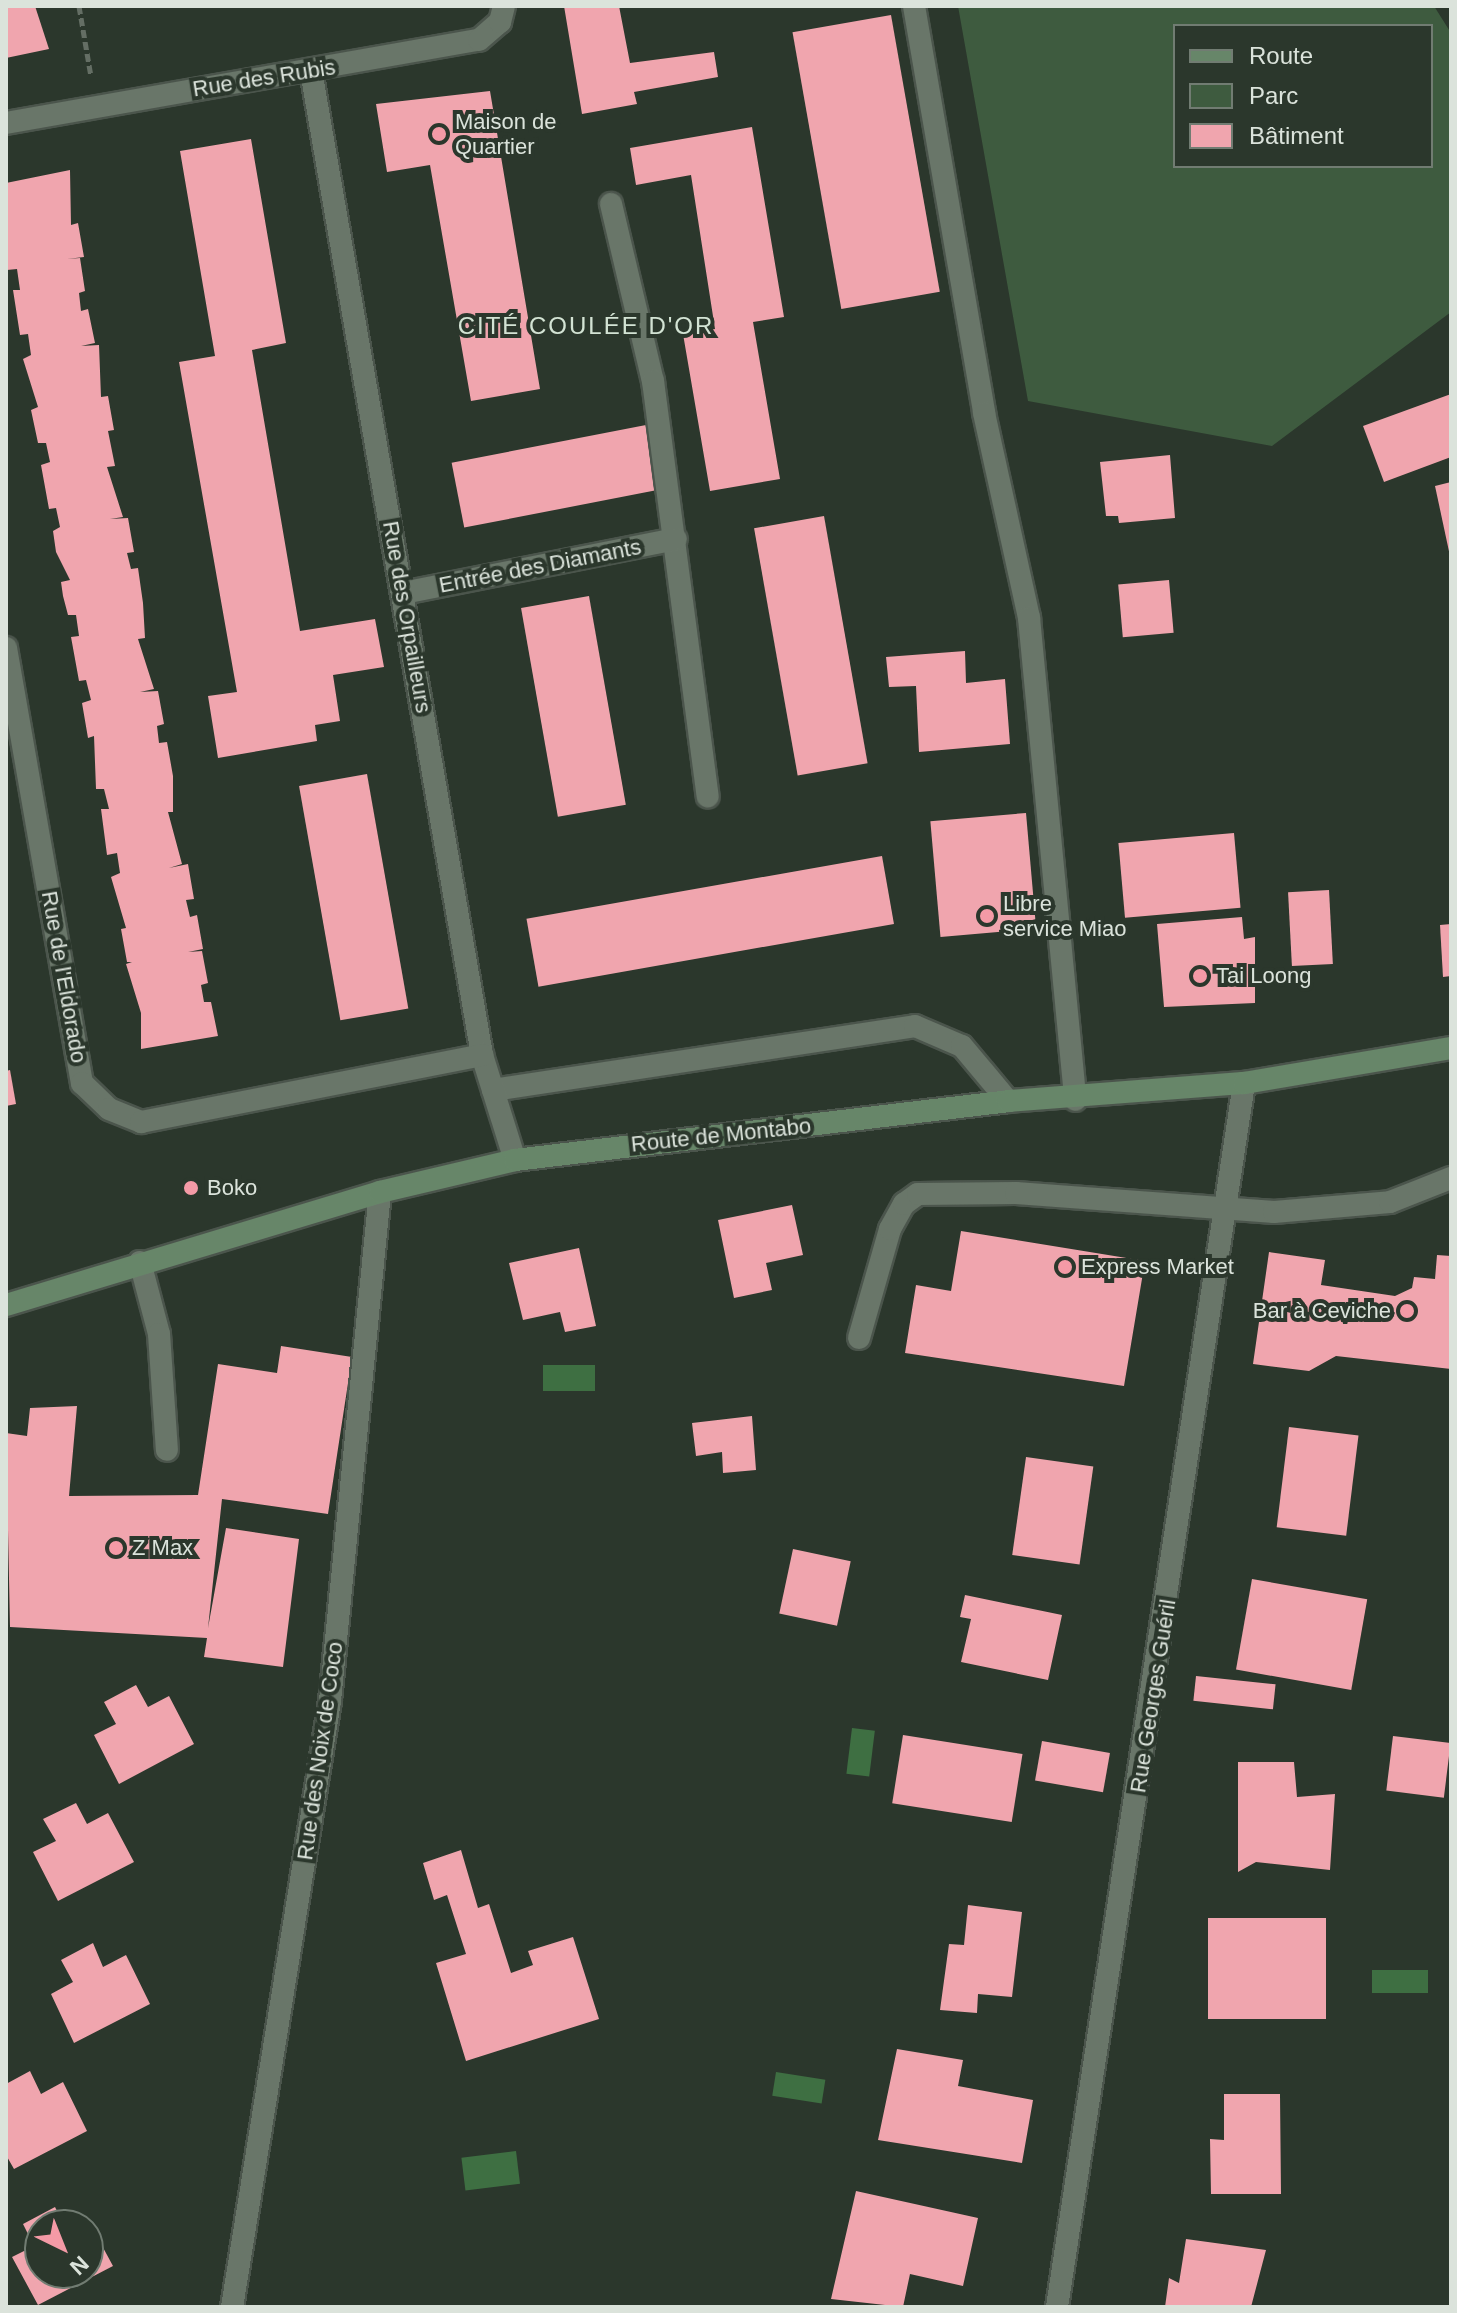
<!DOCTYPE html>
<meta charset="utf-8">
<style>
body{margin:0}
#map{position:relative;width:1457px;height:2313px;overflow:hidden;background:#2b372c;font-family:Arial,sans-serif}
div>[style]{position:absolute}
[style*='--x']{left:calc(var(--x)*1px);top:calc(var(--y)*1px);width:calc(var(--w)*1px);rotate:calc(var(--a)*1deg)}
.green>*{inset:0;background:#3e5b3f}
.water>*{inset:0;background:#3e6f42;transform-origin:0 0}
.building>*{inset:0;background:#f0a5ae;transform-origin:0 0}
.path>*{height:5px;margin-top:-2.5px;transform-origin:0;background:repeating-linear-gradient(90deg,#646e64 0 8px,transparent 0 12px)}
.roads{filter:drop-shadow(2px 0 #4b554c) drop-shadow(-2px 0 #4b554c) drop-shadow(0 2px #4b554c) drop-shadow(0 -2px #4b554c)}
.service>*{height:22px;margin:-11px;padding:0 11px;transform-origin:11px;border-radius:11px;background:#697669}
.minor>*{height:22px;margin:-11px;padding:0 11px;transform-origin:11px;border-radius:11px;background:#697669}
.secondary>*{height:22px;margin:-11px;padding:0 11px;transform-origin:11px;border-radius:11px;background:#678669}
.dots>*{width:22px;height:22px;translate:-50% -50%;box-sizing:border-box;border:4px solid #2b372c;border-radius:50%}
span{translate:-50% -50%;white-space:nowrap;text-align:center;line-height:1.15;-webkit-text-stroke:8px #2b372c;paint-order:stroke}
.street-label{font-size:22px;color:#dbe3db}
.poi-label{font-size:22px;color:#dbe3db}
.left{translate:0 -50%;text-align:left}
.right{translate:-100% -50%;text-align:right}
.neighbourhood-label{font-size:24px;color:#d3e3d4;letter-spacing:2px}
.frame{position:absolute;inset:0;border:8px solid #dbe3db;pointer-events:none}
.legend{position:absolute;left:1173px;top:24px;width:260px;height:144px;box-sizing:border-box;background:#2b372c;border:2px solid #717c72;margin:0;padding:10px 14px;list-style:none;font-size:24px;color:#dbe3db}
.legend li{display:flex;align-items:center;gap:16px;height:40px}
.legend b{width:40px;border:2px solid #717c72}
.north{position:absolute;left:24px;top:2209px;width:80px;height:80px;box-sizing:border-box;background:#2b372c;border:2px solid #717c72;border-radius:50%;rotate:137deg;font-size:22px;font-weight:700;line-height:32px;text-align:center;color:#dbe3db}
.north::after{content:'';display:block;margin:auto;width:28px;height:36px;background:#f49aa6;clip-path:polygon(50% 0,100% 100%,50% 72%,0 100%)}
</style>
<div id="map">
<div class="green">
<div style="clip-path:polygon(evenodd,958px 6px,1434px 6px,1451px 33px,1451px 312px,1272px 446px,1028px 401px,958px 6px,1175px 26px,1431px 26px,1431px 166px,1175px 166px,1175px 26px)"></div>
</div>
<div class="water">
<div style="left:595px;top:1365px;width:26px;height:52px;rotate:90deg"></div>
<div style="left:852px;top:1728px;width:23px;height:46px;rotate:7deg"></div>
<div style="left:1372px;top:1970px;width:56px;height:23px"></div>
<div style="left:776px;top:2072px;width:50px;height:24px;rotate:9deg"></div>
<div style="left:516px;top:2151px;width:33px;height:55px;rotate:83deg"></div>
</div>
<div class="building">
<div style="clip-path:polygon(6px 6px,35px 6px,49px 49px,6px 58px)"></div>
<div style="clip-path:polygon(564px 6px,619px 6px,630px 63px,714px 52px,718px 77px,634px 92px,637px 104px,582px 114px)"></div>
<div style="left:891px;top:15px;width:281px;height:100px;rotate:80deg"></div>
<div style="clip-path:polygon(490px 91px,540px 389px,471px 401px,430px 165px,387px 172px,376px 104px)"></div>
<div style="clip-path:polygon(752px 127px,784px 317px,753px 322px,780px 479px,710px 491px,683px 334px,715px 329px,691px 175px,636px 185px,630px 148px)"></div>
<div style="clip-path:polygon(251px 139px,286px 343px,252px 350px,300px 631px,375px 619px,384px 667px,333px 675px,340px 721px,315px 725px,317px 741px,218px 758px,208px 696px,237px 692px,179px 362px,215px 356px,180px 151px)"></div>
<div style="clip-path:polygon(70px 170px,71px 225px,78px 223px,84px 257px,67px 259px,80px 258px,85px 291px,79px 293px,81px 311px,88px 309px,95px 343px,81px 346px,99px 345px,101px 397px,108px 396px,114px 430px,108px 431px,115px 466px,107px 467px,123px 517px,110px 519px,128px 518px,134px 552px,127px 553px,131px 569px,138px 568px,143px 603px,145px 638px,138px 639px,154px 689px,140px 692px,158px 691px,164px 724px,157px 726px,159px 743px,167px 742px,173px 776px,173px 812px,168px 812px,182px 864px,169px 868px,188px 864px,194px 899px,186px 900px,190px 917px,197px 915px,203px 949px,188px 952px,202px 951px,208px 983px,201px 985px,204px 1002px,211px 1002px,218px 1036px,141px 1049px,141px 1013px,126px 964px,132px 962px,127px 962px,121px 929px,126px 928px,111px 877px,120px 873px,117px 853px,107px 855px,101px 809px,109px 809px,104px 789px,96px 789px,94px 736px,88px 738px,82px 703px,91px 700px,86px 680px,79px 681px,71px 637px,79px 636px,76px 615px,68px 615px,63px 596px,61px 582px,70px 580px,56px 552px,53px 531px,60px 527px,56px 508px,49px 509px,41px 465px,50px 462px,46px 443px,38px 443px,31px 410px,38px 407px,23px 359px,31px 355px,28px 334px,20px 335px,13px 290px,20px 290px,17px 269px,7px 270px,6px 261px,6px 183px)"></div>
<div style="clip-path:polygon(1451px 394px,1451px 457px,1384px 482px,1363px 426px)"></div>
<div style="left:646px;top:425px;width:66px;height:198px;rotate:79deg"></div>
<div style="clip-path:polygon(1170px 455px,1175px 518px,1119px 523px,1118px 516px,1106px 516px,1100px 462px)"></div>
<div style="clip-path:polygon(1451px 482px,1451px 555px,1450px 556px,1435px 486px)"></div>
<div style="left:824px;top:516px;width:251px;height:71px;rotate:80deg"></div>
<div style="left:1169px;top:580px;width:53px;height:51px;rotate:85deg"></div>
<div style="left:589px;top:596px;width:212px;height:69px;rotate:80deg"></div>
<div style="clip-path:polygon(965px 651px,966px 683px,1005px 679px,1010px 744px,919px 752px,916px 686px,889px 687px,886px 657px)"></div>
<div style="left:367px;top:774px;width:238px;height:69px;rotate:80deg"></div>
<div style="left:1026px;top:813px;width:116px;height:96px;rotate:85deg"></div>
<div style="left:1234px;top:833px;width:75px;height:116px;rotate:85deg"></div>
<div style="left:882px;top:856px;width:69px;height:361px;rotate:80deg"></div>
<div style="left:1329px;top:890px;width:74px;height:41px;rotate:87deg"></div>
<div style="clip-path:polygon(1242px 917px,1244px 939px,1255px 937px,1255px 1003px,1164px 1007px,1157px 924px)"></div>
<div style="clip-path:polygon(1451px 924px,1451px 976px,1443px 977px,1440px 925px)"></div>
<div style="clip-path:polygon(10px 1070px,16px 1104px,6px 1106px,6px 1071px)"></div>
<div style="clip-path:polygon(792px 1205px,803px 1255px,766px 1263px,772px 1290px,734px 1298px,718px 1220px)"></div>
<div style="clip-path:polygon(961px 1231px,1145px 1261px,1124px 1386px,905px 1353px,916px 1285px,951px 1291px)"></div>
<div style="clip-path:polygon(579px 1248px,596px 1326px,565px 1332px,560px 1312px,523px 1320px,509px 1263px)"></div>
<div style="clip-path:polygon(1269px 1252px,1325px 1260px,1321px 1285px,1395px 1296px,1412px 1288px,1414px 1277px,1435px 1279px,1437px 1255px,1451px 1256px,1451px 1369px,1336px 1356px,1309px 1371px,1253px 1364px)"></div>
<div style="clip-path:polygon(281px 1346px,352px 1357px,328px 1514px,222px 1499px,208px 1628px,226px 1528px,299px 1539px,283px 1667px,204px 1657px,207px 1638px,10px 1627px,6px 1433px,27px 1436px,30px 1408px,77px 1406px,69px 1496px,198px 1495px,218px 1364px,277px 1373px)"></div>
<div style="clip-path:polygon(752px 1416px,756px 1470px,723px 1473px,722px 1452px,696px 1456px,692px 1423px)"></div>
<div style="left:1289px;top:1427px;width:70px;height:101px;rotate:7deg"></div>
<div style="left:1026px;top:1457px;width:68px;height:99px;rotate:8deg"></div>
<div style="left:793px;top:1549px;width:59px;height:66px;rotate:12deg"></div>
<div style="left:1252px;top:1579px;width:117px;height:92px;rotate:10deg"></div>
<div style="clip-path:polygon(965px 1595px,1062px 1615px,1048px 1680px,961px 1662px,971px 1619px,960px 1617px)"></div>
<div style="left:1196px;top:1676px;width:80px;height:25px;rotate:6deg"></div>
<div style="clip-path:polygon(136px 1685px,148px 1707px,169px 1696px,194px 1744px,119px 1784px,94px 1735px,116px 1724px,104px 1702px)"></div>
<div style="left:903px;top:1735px;width:121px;height:69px;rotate:9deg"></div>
<div style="left:1393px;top:1736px;width:58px;height:55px;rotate:7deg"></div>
<div style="left:1042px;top:1741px;width:69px;height:40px;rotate:10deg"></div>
<div style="clip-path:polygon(1238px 1762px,1294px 1762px,1297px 1797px,1335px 1794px,1330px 1870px,1256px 1862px,1238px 1872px)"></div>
<div style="clip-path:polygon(76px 1803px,87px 1824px,108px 1813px,134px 1862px,58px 1901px,33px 1852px,56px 1841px,43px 1819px)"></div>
<div style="clip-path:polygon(461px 1850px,478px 1908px,489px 1904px,511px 1973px,533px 1965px,528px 1951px,573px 1937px,599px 2019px,466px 2061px,436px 1963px,466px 1954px,447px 1895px,434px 1900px,423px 1863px)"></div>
<div style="clip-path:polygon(968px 1905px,1022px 1912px,1012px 1997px,978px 1994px,977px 2013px,940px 2010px,949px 1944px,964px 1945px)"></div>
<div style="left:1208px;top:1918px;width:118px;height:101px"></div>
<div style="clip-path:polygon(93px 1943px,103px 1967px,126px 1955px,150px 2004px,74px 2043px,51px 1994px,73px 1982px,61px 1960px)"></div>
<div style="clip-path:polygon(897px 2049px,963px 2060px,958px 2086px,1033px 2100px,1022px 2163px,878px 2140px)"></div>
<div style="clip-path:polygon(30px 2071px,41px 2094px,63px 2082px,87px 2131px,14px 2169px,6px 2155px,6px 2084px)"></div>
<div style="clip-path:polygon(1224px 2094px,1280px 2094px,1281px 2194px,1211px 2194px,1210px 2139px,1224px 2140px)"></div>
<div style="clip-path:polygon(856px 2191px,978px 2218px,963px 2286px,910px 2274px,903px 2307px,831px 2299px)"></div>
<div style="clip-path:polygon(55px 2207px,64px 2225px,40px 2225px,40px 2273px,88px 2273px,88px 2225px,73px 2225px,87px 2218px,113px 2266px,38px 2305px,12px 2257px,34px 2246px,23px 2224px)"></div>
<div style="clip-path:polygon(1186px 2239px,1266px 2250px,1251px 2307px,1165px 2307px,1169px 2278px,1179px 2283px)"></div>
</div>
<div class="path">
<div style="--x:79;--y:6;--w:71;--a:80.3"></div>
</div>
<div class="roads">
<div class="service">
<div style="--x:493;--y:1090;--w:427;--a:-8.6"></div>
<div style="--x:915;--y:1026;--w:51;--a:23.1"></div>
<div style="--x:962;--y:1046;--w:72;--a:50.1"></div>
<div style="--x:140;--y:1262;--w:74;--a:75.2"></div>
<div style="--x:159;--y:1334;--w:116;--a:86.1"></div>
<div style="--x:859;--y:1338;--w:113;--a:-74.1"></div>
<div style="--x:890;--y:1229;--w:29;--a:-61"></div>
<div style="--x:904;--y:1204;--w:17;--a:-36"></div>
<div style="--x:918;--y:1194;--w:98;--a:-0.6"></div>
<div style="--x:1016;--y:1193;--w:259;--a:4.2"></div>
<div style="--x:1274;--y:1212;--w:116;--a:-4.9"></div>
<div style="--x:1390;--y:1202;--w:66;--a:-21.5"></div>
</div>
<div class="minor">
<div style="--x:914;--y:6;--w:413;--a:80.2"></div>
<div style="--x:984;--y:413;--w:210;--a:77.6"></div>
<div style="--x:1029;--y:618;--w:484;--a:84.5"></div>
<div style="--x:311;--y:71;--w:999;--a:80.14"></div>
<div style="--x:482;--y:1055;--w:110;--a:72.6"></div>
<div style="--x:6;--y:123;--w:480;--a:-10"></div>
<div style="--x:479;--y:40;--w:28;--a:-41"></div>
<div style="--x:500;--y:22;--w:16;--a:-76"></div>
<div style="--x:611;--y:204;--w:182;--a:76.7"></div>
<div style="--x:653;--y:381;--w:419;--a:82.5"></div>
<div style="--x:403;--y:593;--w:278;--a:-11.2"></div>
<div style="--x:6;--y:648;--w:442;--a:80.1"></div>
<div style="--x:82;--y:1083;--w:37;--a:44"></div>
<div style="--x:109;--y:1109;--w:35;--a:22"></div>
<div style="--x:141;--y:1122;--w:348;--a:-11.1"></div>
<div style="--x:232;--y:2307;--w:614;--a:-80.81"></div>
<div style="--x:330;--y:1701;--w:511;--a:-84.39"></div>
<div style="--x:1057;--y:2307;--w:1238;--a:-81.31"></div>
</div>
<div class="secondary">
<div style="--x:6;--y:1305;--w:391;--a:-16.8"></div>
<div style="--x:380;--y:1192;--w:139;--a:-13.3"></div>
<div style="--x:515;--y:1160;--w:497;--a:-6.8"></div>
<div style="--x:1008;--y:1101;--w:237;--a:-4.4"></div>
<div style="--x:1244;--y:1083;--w:210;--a:-9.6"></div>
</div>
</div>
<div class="dots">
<div style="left:439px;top:134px;background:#f49aa6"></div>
<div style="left:987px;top:916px;background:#f49aa6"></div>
<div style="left:1200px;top:976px;background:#f49aa6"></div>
<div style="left:191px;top:1188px;background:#f49aa6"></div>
<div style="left:1065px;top:1267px;background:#f49aa6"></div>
<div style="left:1407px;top:1311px;background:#f49aa6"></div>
<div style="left:116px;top:1548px;background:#f49aa6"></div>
</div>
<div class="street-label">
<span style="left:264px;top:78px;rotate:-9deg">Rue des Rubis</span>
<span style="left:540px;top:566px;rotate:-11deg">Entrée des Diamants</span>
<span style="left:407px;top:617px;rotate:80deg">Rue des Orpailleurs</span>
<span style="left:64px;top:977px;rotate:80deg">Rue de l'Eldorado</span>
<span style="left:721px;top:1135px;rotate:-6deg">Route de Montabo</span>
<span style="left:1153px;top:1696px;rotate:-81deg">Rue Georges Guéril</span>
<span style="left:320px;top:1751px;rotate:-82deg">Rue des Noix de Coco</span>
</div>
<div class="poi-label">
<span class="left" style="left:455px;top:134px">Maison de<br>Quartier</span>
<span class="left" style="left:1003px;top:916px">Libre<br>service Miao</span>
<span class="left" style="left:1216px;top:976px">Tai Loong</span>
<span class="left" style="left:207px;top:1188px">Boko</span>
<span class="left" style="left:1081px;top:1267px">Express Market</span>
<span class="right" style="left:1391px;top:1311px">Bar à Ceviche</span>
<span class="left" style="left:132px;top:1548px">Z Max</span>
</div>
<div class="neighbourhood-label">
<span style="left:586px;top:326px">CITÉ COULÉE D'OR</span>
</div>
<div class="frame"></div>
<ul class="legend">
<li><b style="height:10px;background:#678669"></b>Route</li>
<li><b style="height:22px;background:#3e5b3f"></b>Parc</li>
<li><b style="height:22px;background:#f0a5ae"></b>Bâtiment</li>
</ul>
<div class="north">N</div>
</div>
